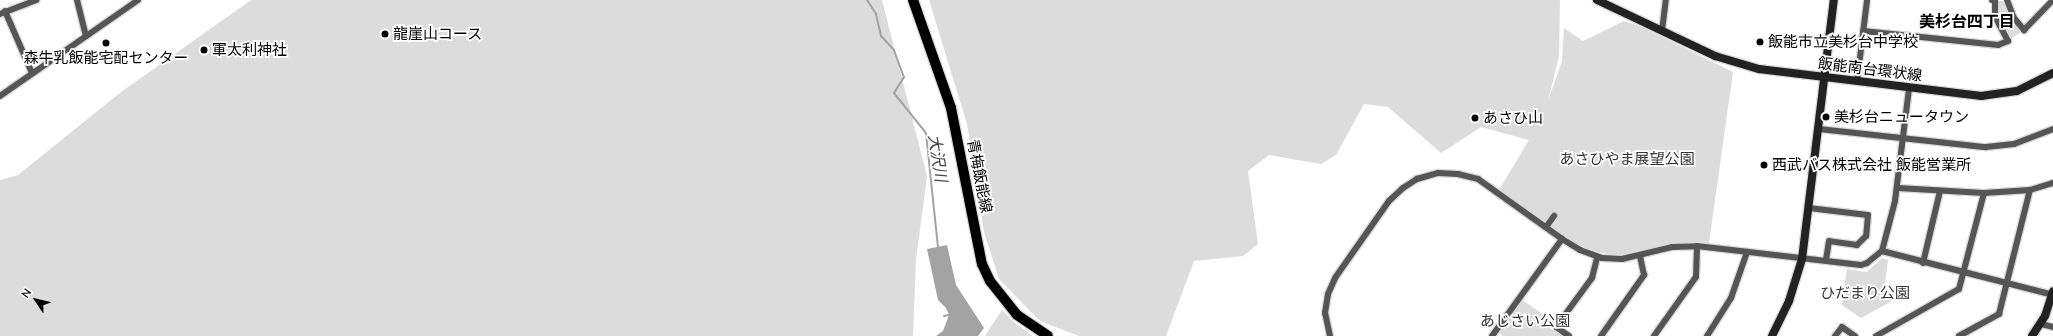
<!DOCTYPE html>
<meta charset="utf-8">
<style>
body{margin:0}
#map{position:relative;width:2053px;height:336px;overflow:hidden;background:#fff;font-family:Mulish,"Noto Sans JP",sans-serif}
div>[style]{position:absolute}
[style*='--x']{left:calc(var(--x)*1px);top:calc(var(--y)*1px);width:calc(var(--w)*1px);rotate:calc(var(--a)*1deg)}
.green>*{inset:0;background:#dcdcdc}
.water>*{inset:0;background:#a3a3a3}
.stream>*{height:2px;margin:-1px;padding:0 1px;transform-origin:1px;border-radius:1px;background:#a3a3a3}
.roads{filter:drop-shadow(1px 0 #dbdbdb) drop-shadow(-1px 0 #dbdbdb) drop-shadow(0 1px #dbdbdb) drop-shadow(0 -1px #dbdbdb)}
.street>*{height:6px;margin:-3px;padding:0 3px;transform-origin:3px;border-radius:3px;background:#555}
.secondary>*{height:8px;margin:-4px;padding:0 4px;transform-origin:4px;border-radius:4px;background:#222}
.primary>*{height:10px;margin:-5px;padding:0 5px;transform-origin:5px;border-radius:5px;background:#000}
.dots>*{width:11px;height:11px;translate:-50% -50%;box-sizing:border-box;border:2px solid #fff;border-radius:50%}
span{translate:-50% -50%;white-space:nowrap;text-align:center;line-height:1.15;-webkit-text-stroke:3.5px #fff;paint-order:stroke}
.poi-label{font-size:15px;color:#000}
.left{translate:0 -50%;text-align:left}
.street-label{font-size:15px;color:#000}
.park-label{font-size:15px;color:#333}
.neighbourhood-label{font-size:16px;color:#000;font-weight:700}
.water-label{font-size:16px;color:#444;font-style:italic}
.north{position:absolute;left:16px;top:280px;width:40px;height:40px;-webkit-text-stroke:3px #fff;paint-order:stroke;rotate:305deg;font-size:11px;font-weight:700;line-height:16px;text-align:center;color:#000}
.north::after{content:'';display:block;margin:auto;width:14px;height:18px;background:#000;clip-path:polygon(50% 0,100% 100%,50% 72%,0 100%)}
</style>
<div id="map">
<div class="green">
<div style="clip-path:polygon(251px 0,882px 0,927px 176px,916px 260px,913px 336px,0 336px,0 180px,18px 175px,121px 92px)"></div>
<div style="clip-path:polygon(929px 0,1560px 0,1559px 56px,1548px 101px,1562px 61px,1564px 28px,1583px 41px,1624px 21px,1642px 27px,1733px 72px,1709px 243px,1681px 243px,1615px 256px,1582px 248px,1499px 190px,1529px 140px,1481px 127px,1441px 153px,1388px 107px,1364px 104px,1336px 155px,1321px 164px,1269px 155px,1248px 171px,1258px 244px,1243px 256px,1194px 261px,1166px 336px,1079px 336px,1040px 321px,999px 279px,984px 232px,967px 124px)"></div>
<div style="clip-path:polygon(1995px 0,2007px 2px,2024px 30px,2008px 41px,1994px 8px)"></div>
<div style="clip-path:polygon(1882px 258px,1888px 260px,1885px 283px,1892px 301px,1861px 318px,1842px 305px,1847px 269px,1867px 272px)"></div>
<div style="clip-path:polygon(1521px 299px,1554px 322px,1550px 328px,1562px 336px,1503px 336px,1498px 332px)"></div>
<div style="clip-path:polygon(1002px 310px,1015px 323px,1033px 336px,985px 336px)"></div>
</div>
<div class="water">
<div style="clip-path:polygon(947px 245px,956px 285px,984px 328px,978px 336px,936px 336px,943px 331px,949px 315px,946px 308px,938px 300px,927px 249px)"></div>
</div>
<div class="stream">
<div style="--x:867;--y:0;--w:17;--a:57"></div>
<div style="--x:876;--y:14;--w:23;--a:77"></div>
<div style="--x:881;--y:36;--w:19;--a:47"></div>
<div style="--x:894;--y:50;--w:29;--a:70"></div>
<div style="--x:904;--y:77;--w:19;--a:122"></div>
<div style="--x:894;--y:93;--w:51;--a:51.3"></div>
<div style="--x:926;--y:133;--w:115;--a:84"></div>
<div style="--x:944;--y:316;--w:5;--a:-11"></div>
</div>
<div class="roads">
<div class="street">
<div style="--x:77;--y:0;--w:37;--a:76"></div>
<div style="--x:2007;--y:0;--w:19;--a:69"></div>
<div style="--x:2014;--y:18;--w:16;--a:50"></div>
<div style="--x:2024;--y:30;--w:42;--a:-46"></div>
<div style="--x:5;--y:11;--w:68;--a:66.5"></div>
<div style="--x:0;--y:14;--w:39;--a:-21"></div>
<div style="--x:1662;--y:31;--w:31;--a:-83"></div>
<div style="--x:1863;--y:31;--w:136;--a:5.9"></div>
<div style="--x:1998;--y:45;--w:11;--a:-22"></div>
<div style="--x:2008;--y:41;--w:27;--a:-118"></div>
<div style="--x:1995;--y:17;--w:17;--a:-90"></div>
<div style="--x:1995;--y:0;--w:3;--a:180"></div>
<div style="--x:1857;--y:82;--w:83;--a:-83"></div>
<div style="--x:0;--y:96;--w:168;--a:-34.8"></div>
<div style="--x:1819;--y:129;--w:168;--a:6.2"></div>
<div style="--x:1986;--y:147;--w:28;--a:-6"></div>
<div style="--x:2014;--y:144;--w:42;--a:-21"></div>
<div style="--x:1898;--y:188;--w:86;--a:3.3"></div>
<div style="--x:1984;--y:193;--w:46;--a:-3.7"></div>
<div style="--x:2030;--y:190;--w:24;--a:-17"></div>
<div style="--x:1809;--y:208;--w:59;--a:6.8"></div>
<div style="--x:1868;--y:215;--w:21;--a:95"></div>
<div style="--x:1866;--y:236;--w:13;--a:135"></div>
<div style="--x:1857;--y:245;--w:28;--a:-172"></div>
<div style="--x:1829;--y:241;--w:20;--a:99"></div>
<div style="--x:1546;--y:227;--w:14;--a:-54"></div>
<div style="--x:1882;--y:251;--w:177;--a:14.4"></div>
<div style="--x:1923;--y:263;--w:74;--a:-76.7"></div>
<div style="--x:2041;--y:324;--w:12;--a:14"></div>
<div style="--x:1330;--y:336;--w:24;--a:-102"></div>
<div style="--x:1325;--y:313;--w:19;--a:-81"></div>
<div style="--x:1328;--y:294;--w:17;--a:-66"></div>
<div style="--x:1335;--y:278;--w:94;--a:-55"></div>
<div style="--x:1389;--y:201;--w:19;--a:-43"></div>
<div style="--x:1403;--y:188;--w:17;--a:-33"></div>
<div style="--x:1417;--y:179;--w:22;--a:-16"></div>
<div style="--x:1438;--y:173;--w:20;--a:3"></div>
<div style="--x:1458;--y:174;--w:21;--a:14"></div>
<div style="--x:1478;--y:179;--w:103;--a:35.5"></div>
<div style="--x:1492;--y:336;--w:120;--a:-54.2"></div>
<div style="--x:1562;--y:239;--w:21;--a:31"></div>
<div style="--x:1580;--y:250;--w:23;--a:20"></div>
<div style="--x:1602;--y:258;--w:20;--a:3"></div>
<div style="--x:1622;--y:259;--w:51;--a:-13.5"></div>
<div style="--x:1672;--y:247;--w:25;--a:-2"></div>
<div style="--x:1697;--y:246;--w:165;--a:6.6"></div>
<div style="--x:1861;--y:265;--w:6;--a:-18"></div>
<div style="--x:1867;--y:263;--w:19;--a:-39"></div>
<div style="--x:1882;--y:251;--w:52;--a:-75.4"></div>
<div style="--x:1895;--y:201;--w:113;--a:-82.9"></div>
<div style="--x:1569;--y:336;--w:16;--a:-145"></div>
<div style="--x:1556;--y:327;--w:61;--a:-53.7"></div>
<div style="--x:1592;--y:278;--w:21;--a:-76"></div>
<div style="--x:1601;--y:336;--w:75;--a:-54.8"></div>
<div style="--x:1644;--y:275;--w:19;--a:-102"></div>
<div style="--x:1654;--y:336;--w:72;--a:-54.6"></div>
<div style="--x:1696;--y:277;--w:31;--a:-88"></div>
<div style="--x:1707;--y:336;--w:45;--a:-57.7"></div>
<div style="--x:1731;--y:298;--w:49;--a:-70.8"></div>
<div style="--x:1835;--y:336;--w:11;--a:-52"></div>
<div style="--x:1842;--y:327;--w:16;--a:35"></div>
<div style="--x:1876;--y:336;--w:95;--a:-29.5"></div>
<div style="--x:1959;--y:289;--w:99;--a:-75.4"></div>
<div style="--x:1959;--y:336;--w:46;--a:-28.8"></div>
<div style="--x:1999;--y:314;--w:128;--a:-76"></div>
</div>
<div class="secondary">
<div style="--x:1597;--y:0;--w:131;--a:25.4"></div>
<div style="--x:1715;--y:56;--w:46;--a:16.5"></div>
<div style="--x:1759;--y:69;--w:224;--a:6.9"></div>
<div style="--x:1981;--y:96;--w:36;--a:-8"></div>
<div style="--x:2017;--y:91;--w:40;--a:-26.6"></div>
<div style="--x:1772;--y:336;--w:39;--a:-64"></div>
<div style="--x:1789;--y:301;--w:44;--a:-72.8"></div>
<div style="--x:1802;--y:259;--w:261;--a:-83"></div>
<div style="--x:2032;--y:336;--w:24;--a:-57"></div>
<div style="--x:2045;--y:316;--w:26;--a:-72"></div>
</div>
<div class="primary">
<div style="--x:913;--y:0;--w:114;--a:70.6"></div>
<div style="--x:951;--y:108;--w:159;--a:78.8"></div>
<div style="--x:982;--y:264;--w:19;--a:65"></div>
<div style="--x:990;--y:281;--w:43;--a:51.5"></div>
<div style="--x:1017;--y:315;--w:37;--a:34"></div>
</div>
</div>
<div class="dots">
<div style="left:385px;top:34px;background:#000"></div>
<div style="left:1760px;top:42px;background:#000"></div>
<div style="left:106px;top:43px;background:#000"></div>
<div style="left:204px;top:50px;background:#000"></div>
<div style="left:1826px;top:117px;background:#000"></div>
<div style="left:1475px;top:118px;background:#000"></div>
<div style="left:1764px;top:165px;background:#000"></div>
</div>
<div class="poi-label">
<span class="left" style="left:393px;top:34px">龍崖山コース</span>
<span class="left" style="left:1768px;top:42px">飯能市立美杉台中学校</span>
<span class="left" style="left:212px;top:50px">軍太利神社</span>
<span style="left:106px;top:58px">森牛乳飯能宅配センター</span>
<span class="left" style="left:1834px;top:117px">美杉台ニュータウン</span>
<span class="left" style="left:1483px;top:118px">あさひ山</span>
<span class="left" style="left:1772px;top:165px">西武バス株式会社 飯能営業所</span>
</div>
<div class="street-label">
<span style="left:1870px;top:69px;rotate:7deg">飯能南台環状線</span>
<span style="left:980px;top:176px;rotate:79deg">青梅飯能線</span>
</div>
<div class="park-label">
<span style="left:1627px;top:159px">あさひやま展望公園</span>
<span style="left:1865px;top:293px">ひだまり公園</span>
<span style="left:1525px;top:321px">あじさい公園</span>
</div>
<div class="neighbourhood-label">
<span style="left:1967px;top:21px">美杉台四丁目</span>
</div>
<div class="water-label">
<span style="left:938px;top:158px;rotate:81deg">大沢川</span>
</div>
<div class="north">N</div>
</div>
